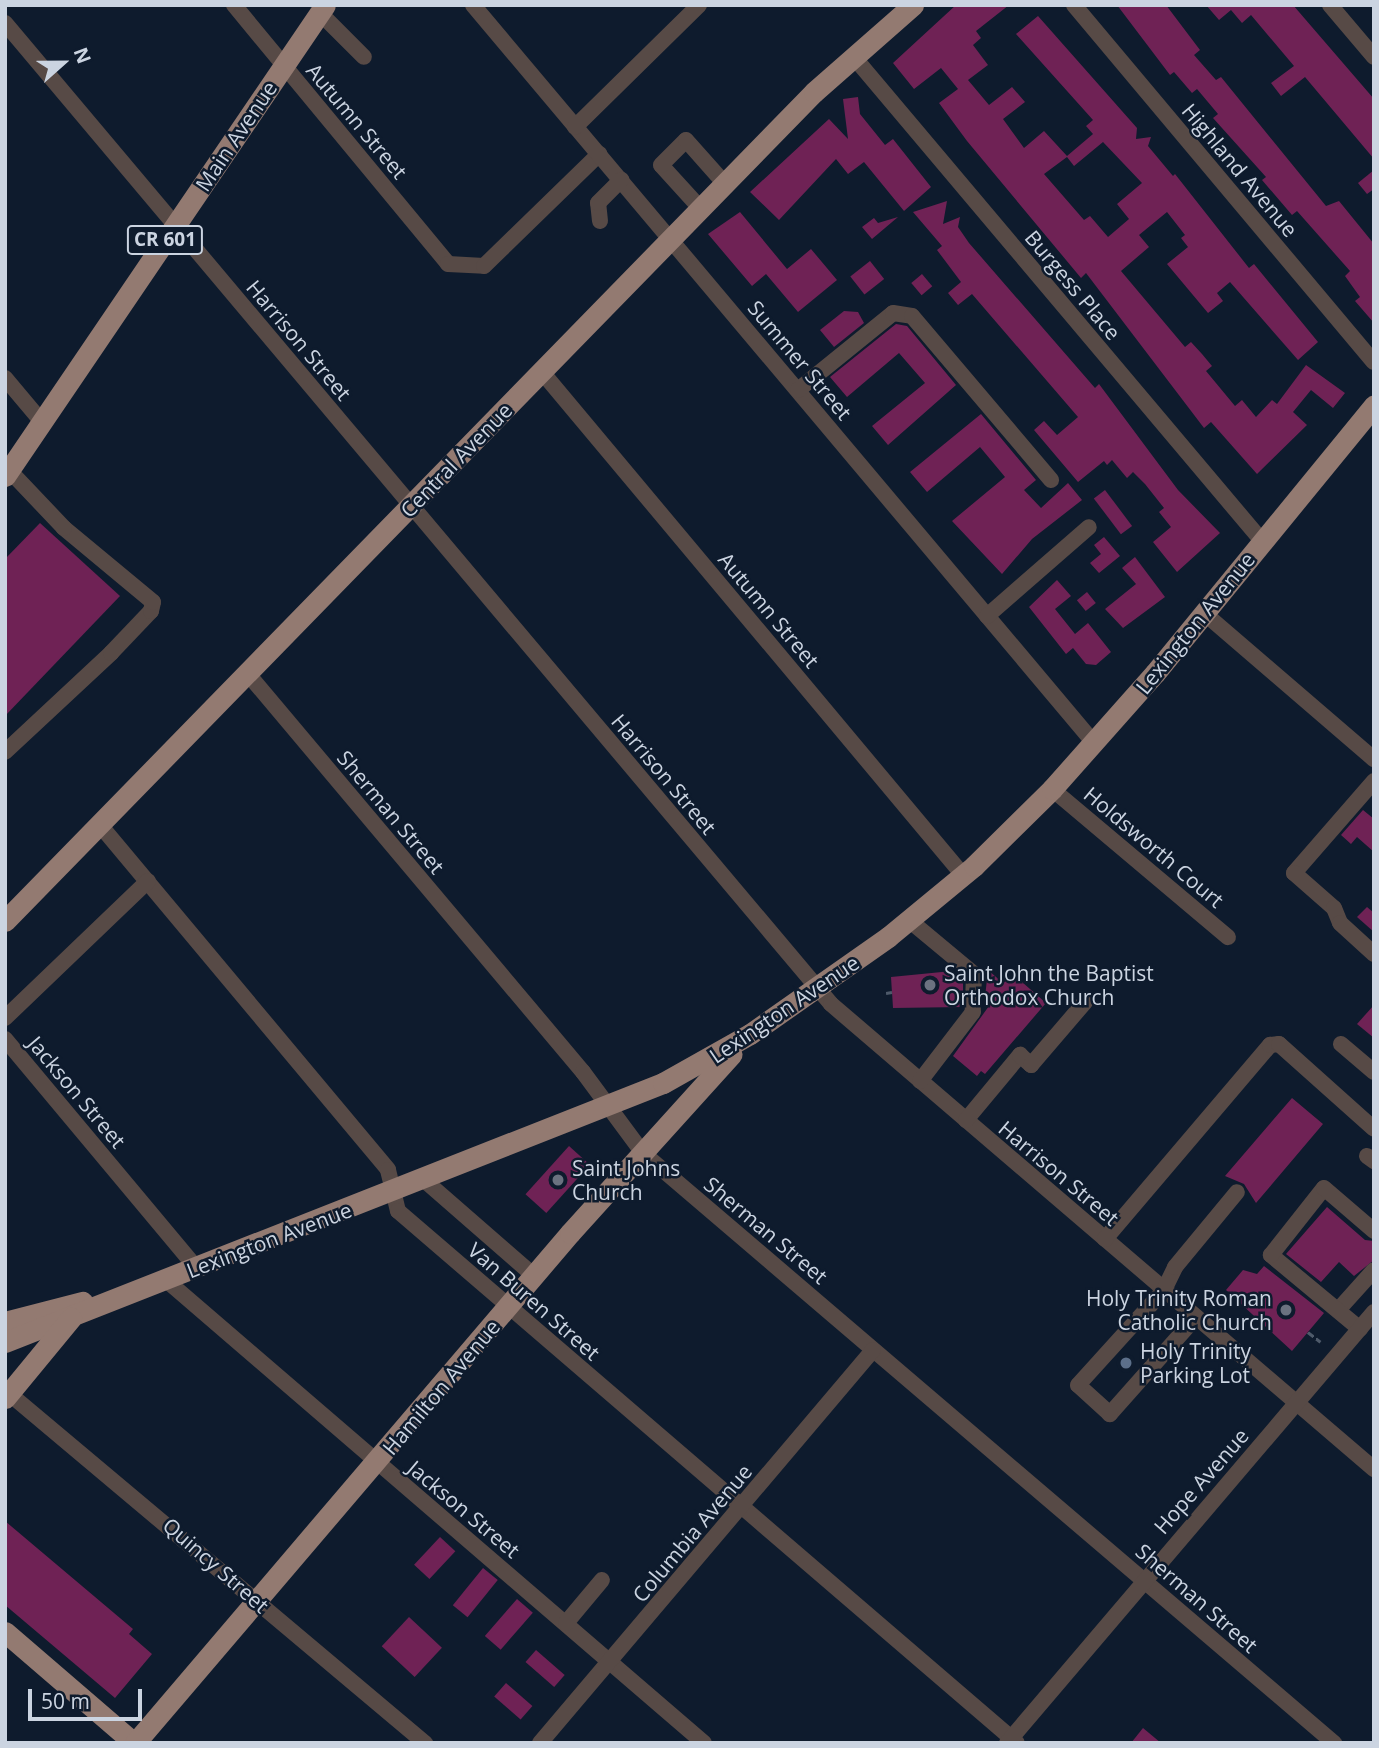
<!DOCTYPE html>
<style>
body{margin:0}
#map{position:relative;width:1379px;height:1748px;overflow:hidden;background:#0e1b2d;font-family:"Open Sans",sans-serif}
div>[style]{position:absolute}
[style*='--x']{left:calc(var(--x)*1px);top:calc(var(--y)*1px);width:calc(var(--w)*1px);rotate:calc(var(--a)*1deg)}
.building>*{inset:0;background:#6f2255;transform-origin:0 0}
.path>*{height:2.5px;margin-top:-1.25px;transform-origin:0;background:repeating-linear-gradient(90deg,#4e5a6a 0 7px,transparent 0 10.5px)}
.minor>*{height:16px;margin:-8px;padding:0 8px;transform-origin:8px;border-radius:8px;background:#574a46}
.major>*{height:21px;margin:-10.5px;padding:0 10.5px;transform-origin:10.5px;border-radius:10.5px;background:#937a71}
.dots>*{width:19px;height:19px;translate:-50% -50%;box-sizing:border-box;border:4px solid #0e1b2d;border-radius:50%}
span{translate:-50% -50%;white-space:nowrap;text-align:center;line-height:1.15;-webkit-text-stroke:5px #0e1b2d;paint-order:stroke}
.shield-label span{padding:2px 5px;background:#0e1b2d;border:2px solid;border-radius:5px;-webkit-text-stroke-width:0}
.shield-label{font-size:19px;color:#cbd4e1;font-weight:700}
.street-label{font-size:21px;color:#cbd4e1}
.poi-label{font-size:21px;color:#cbd4e1}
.left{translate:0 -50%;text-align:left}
.right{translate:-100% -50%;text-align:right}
.frame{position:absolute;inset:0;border:7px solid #cbd4e1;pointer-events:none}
.north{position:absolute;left:28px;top:28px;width:70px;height:70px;-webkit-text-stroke:5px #0e1b2d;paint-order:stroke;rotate:69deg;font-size:19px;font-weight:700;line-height:28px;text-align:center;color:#cbd4e1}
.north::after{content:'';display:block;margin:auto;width:24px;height:32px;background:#cbd4e1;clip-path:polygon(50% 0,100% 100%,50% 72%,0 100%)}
.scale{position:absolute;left:28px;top:1689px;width:114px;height:32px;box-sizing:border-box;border:4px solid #cbd4e1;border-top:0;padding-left:9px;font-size:21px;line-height:24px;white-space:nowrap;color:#cbd4e1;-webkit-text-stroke:5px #0e1b2d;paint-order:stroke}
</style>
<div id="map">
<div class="building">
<div style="clip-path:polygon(evenodd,956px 5px,1009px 5px,976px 31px,981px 38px,973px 45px,988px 65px,968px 80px,989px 105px,1012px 87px,1025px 102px,1003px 119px,1024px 148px,1044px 131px,1067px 156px,1093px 134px,1086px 126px,1093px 120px,1016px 34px,1038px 16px,1137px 128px,1136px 139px,1151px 137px,1148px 146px,1173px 176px,1175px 174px,1249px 268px,1254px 264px,1318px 342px,1298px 360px,1230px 282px,1217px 293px,1223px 301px,1208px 313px,1167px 264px,1188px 247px,1181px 238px,1185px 235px,1167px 212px,1139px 235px,1149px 247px,1121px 271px,1185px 347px,1191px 342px,1202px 354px,1212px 366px,1206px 371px,1235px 406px,1242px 400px,1256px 417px,1272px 400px,1277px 404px,1306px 365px,1345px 393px,1333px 408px,1311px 390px,1293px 412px,1307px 425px,1257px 474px,1211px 422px,1204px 428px,1086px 273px,1081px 278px,967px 141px,939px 103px,958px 89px,941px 68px,914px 89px,893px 63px,956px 5px,1103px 142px,1142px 183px,1117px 204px,1129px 219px,1108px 237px,1090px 216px,1084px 220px,1044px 174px,1067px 157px,1074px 166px,1103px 142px)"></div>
<div style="clip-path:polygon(1117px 5px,1166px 5px,1200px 50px,1194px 55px,1216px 80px,1221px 77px,1326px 206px,1339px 201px,1374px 244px,1374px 323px,1355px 301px,1360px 297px,1345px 276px,1350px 271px,1297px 211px,1292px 215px,1262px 180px,1266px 177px,1213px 118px,1218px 114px,1197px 89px,1192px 93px,1174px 72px,1170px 75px)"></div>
<div style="clip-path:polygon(1206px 5px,1293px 5px,1374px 99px,1374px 159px,1305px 77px,1281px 96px,1271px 83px,1294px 66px,1251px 15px,1242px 23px,1231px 10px,1219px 20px)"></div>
<div style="clip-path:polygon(858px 97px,860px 114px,885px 145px,893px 139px,931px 187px,904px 211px,864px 162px,848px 174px,836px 159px,779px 220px,750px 192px,829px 119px,848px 139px,843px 99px)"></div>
<div style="clip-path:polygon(1374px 170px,1374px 189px,1367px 194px,1358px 183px)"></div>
<div style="clip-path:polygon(947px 201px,943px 224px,960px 217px,958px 227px,969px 243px,1095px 388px,1099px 384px,1178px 490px,1220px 533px,1177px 572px,1153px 542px,1171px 527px,1159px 512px,1164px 508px,1145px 484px,1133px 472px,1127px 478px,1112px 460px,1107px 465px,1104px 461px,1078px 482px,1034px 430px,1044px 421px,1057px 435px,1078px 417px,972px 294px,958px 305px,948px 293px,961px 282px,937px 250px,942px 246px,913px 212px)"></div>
<div style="clip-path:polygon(740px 212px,787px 269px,811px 249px,837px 280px,798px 312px,766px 274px,752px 286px,708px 234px)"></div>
<div style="clip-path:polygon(898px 217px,872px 239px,862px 227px,874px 218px,878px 223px)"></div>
<div style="left:870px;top:261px;width:23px;height:25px;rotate:52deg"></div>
<div style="left:922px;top:274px;width:16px;height:14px;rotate:50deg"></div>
<div style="clip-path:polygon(844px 311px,858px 312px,864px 323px,834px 347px,820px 330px)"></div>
<div style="clip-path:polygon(896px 324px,907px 326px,956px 385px,888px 445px,872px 426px,925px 383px,899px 353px,847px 397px,830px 377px)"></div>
<div style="clip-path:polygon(981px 414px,1036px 480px,1024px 490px,1041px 508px,1068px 483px,1082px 500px,1032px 539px,1002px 574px,952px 521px,1005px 477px,980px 447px,927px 492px,910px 472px)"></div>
<div style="left:1105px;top:490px;width:45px;height:14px;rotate:53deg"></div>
<div style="clip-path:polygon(40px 523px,120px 596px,5px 716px,5px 559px)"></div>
<div style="clip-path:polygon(1104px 537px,1120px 556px,1099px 573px,1090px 563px,1101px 554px,1094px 545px)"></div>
<div style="clip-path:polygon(1135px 557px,1165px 597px,1123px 628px,1105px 609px,1136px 584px,1122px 568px)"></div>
<div style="clip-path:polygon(1057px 580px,1071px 596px,1055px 609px,1075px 634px,1088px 623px,1111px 652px,1096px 665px,1086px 664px,1073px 648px,1066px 654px,1029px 607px)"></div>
<div style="left:1087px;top:592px;width:14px;height:13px;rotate:51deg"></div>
<div style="clip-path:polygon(1363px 810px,1374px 819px,1374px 852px,1357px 837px,1351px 844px,1341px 835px)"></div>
<div style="clip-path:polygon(1367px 907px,1374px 913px,1374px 932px,1357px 917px)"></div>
<div style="clip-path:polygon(988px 970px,1003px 983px,1014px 975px,1046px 1003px,985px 1074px,981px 1071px,977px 1076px,953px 1056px,989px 1006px,984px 1006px)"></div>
<div style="clip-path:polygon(952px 971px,963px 979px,963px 1007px,893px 1008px,891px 977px)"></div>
<div style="clip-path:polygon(1374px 1005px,1374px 1038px,1357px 1024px)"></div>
<div style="clip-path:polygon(1292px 1098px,1323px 1124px,1256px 1203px,1244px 1184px,1225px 1176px)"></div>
<div style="left:569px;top:1146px;width:28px;height:65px;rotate:42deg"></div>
<div style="clip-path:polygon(1327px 1207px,1365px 1240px,1374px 1241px,1374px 1260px,1354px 1276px,1339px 1262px,1321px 1282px,1286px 1254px)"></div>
<div style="clip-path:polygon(1264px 1266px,1324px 1313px,1292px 1351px,1226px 1290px,1243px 1270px,1257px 1274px)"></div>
<div style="clip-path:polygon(5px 1521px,133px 1629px,129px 1634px,152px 1654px,115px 1698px,5px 1605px)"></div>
<div style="left:440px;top:1537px;width:21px;height:38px;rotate:43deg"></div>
<div style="left:483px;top:1568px;width:19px;height:48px;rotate:39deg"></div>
<div style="left:517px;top:1599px;width:21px;height:49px;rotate:41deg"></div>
<div style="left:409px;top:1617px;width:45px;height:40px;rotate:43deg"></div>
<div style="left:536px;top:1650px;width:38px;height:16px;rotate:41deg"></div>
<div style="left:506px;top:1683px;width:35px;height:18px;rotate:41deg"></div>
<div style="clip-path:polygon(1143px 1728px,1161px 1743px,1131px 1743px)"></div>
</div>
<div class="path">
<div style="--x:886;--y:993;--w:6;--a:-9"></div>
<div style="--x:1308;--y:1332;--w:16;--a:38"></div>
</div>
<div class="minor">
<div style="--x:234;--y:5;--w:336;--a:50.4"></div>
<div style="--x:448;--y:264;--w:36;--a:3"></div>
<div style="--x:484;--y:266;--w:161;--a:-44.2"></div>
<div style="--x:473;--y:5;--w:965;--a:49.92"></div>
<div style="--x:1074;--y:5;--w:466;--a:50"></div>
<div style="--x:1330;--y:5;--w:68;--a:49.8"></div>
<div style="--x:320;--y:13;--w:62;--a:45"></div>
<div style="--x:5;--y:23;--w:1282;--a:49.9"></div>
<div style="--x:831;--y:1004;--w:715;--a:40.58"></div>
<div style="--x:853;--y:56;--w:634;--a:49.86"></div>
<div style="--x:575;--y:127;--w:174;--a:-44.5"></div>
<div style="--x:701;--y:209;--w:59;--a:-132.3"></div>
<div style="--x:661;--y:165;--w:35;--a:-45"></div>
<div style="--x:686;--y:140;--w:59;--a:48.4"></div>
<div style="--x:600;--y:221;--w:18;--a:-96"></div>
<div style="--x:598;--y:203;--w:33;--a:-45"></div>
<div style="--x:542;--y:372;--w:656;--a:50.07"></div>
<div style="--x:5;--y:378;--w:57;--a:49.9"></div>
<div style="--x:798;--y:390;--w:122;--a:-39"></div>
<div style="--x:893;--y:313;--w:19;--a:9"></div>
<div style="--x:912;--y:316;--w:215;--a:49.7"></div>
<div style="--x:1204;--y:613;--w:224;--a:40.7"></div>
<div style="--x:987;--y:616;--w:135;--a:-41.1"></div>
<div style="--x:248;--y:674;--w:520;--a:49.91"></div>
<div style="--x:583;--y:1072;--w:101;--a:53.5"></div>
<div style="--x:643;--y:1153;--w:909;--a:40.49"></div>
<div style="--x:5;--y:752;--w:145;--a:-43"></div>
<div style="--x:111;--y:653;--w:58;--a:-46.4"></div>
<div style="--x:151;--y:611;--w:9;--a:-77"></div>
<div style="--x:153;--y:602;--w:116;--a:-140.3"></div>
<div style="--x:64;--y:528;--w:80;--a:-133.5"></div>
<div style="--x:1374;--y:781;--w:122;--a:131"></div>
<div style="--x:1294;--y:873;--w:53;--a:41.2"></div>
<div style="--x:1334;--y:908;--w:16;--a:68"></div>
<div style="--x:1340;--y:923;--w:46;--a:42.4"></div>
<div style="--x:1052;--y:789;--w:230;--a:40.1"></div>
<div style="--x:100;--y:825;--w:449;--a:50.1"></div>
<div style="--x:388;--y:1170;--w:42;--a:76.3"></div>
<div style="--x:398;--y:1211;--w:816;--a:40.68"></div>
<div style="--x:909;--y:920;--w:85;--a:39.7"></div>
<div style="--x:974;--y:974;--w:38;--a:92"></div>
<div style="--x:973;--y:1012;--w:87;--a:127.5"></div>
<div style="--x:5;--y:1018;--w:198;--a:-43.8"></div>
<div style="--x:5;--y:1039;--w:300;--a:50.1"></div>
<div style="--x:1341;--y:1044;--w:43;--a:40.3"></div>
<div style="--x:966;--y:1120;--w:85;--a:-50.3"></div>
<div style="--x:1020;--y:1055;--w:15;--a:42"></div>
<div style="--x:1031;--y:1065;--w:83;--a:-49.4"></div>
<div style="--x:1367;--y:1156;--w:9;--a:36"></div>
<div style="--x:423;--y:1179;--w:147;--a:41.1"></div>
<div style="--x:1105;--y:1239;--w:255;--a:-49.6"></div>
<div style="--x:1270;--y:1045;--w:9;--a:-6"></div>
<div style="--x:1279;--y:1044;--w:127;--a:41.8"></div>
<div style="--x:166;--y:1280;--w:710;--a:40.72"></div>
<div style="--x:1339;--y:1309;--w:52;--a:-48.1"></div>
<div style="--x:1196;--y:1317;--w:130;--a:131.6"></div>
<div style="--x:1110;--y:1414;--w:43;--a:-137.8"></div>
<div style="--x:1078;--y:1385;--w:128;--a:-47.8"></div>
<div style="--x:1164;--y:1290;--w:25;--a:-64"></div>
<div style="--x:1175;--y:1267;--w:97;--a:-50.4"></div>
<div style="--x:1360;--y:1329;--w:116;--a:-140.3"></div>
<div style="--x:1271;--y:1255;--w:85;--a:-51.7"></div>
<div style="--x:1324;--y:1188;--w:66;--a:40.7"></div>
<div style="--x:5;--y:1390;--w:549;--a:40.05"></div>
<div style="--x:566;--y:1623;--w:56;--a:-50.1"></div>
<div style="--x:540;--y:1743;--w:515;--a:-49.72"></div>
<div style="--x:1007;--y:1743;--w:566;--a:-49.59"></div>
</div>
<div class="major">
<div style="--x:5;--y:476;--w:569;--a:-55.81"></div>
<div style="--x:5;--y:921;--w:1158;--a:-45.7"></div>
<div style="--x:814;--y:92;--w:132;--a:-41.3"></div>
<div style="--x:5;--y:1322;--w:80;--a:-14.6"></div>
<div style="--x:5;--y:1342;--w:707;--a:-21.49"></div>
<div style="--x:663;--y:1083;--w:100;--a:-29.4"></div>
<div style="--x:750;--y:1034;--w:169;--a:-35.1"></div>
<div style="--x:888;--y:937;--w:112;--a:-39.5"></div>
<div style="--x:974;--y:866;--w:110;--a:-44.6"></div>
<div style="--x:1052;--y:789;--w:155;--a:-48.4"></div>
<div style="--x:1155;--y:673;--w:346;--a:-50.7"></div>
<div style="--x:5;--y:1398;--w:104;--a:-50.5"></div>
<div style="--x:5;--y:1632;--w:170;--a:40.7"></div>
<div style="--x:135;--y:1743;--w:670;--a:-49.54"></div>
<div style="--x:570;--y:1233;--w:241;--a:-47.9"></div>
</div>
<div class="dots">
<div style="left:930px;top:985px;background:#6b7280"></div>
<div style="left:558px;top:1180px;background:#6b7280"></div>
<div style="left:1286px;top:1310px;background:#6b7280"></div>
<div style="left:1126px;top:1363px;background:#5c6f8a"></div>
</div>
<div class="shield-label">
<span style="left:165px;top:240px">CR 601</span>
</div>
<div class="street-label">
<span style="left:357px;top:121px;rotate:50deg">Autumn Street</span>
<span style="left:236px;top:136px;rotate:-56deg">Main Avenue</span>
<span style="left:1240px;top:170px;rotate:50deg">Highland Avenue</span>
<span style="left:1073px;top:285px;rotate:50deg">Burgess Place</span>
<span style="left:299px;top:340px;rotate:50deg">Harrison Street</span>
<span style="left:800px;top:360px;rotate:50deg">Summer Street</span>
<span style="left:456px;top:460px;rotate:-46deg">Central Avenue</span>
<span style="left:769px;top:610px;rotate:50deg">Autumn Street</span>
<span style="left:1195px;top:623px;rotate:-51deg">Lexington Avenue</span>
<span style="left:664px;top:774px;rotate:50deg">Harrison Street</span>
<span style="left:391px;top:812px;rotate:50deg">Sherman Street</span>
<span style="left:1154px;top:847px;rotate:40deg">Holdsworth Court</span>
<span style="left:784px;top:1009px;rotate:-34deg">Lexington Avenue</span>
<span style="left:77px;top:1092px;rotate:50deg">Jackson Street</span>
<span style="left:1059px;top:1173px;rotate:40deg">Harrison Street</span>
<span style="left:766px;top:1230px;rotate:40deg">Sherman Street</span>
<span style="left:269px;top:1240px;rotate:-21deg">Lexington Avenue</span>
<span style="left:534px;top:1301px;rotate:41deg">Van Buren Street</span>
<span style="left:441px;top:1387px;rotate:-50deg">Hamilton Avenue</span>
<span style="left:1201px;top:1481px;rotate:-49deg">Hope Avenue</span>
<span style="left:464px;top:1509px;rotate:40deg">Jackson Street</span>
<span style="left:692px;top:1533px;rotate:-50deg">Columbia Avenue</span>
<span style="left:216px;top:1565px;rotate:41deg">Quincy Street</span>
<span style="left:1197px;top:1598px;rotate:41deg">Sherman Street</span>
</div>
<div class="poi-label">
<span class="left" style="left:944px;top:985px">Saint John the Baptist<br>Orthodox Church</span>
<span class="left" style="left:572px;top:1180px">Saint Johns<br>Church</span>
<span class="right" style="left:1272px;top:1310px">Holy Trinity Roman<br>Catholic Church</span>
<span class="left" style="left:1140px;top:1363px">Holy Trinity<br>Parking Lot</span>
</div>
<div class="frame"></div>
<div class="north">N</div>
<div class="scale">50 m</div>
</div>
